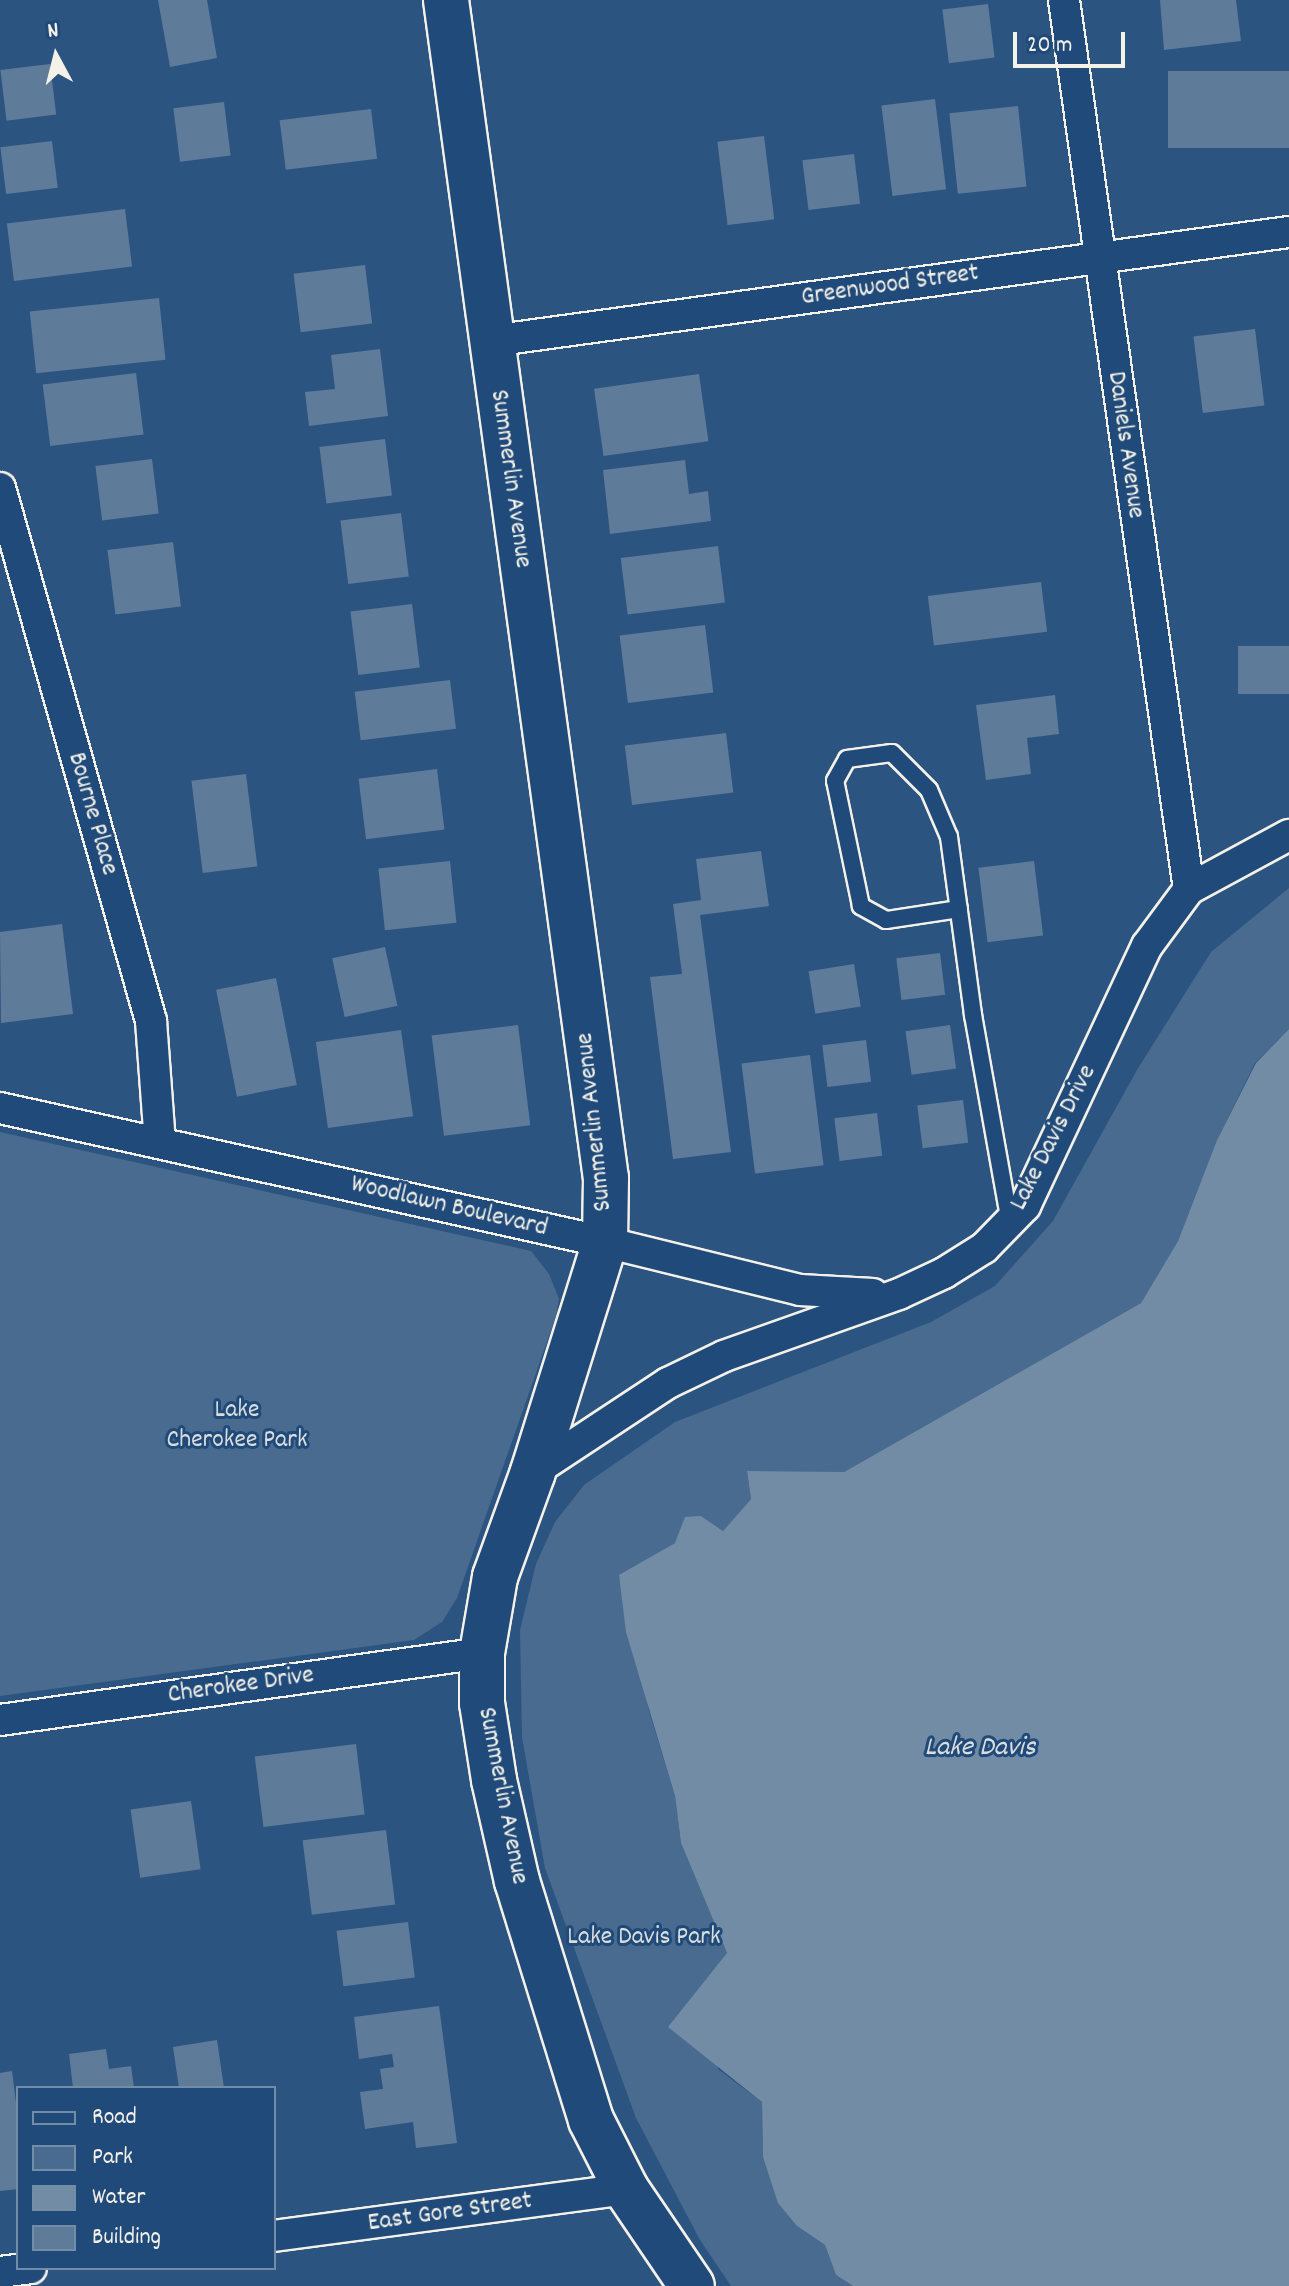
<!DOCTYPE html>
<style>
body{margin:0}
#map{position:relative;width:1289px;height:2286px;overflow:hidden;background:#2c5481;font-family:Dekko,sans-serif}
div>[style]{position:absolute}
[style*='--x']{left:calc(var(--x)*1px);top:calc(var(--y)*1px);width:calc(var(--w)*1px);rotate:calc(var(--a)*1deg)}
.green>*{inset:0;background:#496b90}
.water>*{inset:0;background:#738ca6}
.building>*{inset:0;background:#5e7b9a;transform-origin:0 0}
.roads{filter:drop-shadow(2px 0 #f4f1e8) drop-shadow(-2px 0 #f4f1e8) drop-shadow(0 2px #f4f1e8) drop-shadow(0 -2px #f4f1e8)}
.lane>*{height:16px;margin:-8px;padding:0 8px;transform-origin:8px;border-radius:8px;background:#1f4a7a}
.street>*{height:30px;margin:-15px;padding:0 15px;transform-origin:15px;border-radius:15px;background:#1f4a7a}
.secondary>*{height:44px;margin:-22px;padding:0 22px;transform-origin:22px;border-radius:22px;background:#1f4a7a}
span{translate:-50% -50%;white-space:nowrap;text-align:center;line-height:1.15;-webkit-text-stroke:6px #1f4a7a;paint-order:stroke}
.street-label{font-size:26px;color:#f4f1e8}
.park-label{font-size:26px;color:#dadddb}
.water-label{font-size:28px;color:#dadddb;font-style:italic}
.legend{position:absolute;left:16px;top:2086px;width:260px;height:184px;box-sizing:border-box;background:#1f4a7a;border:2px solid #748da6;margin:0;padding:10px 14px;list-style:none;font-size:24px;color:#f4f1e8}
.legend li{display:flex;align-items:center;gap:16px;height:40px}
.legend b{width:40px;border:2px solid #748da6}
.north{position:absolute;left:16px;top:16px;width:80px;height:80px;-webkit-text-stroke:6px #1f4a7a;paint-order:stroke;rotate:353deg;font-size:22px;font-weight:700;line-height:32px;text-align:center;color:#f4f1e8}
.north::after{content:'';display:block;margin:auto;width:28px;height:36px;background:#f4f1e8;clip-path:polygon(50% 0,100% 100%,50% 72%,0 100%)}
.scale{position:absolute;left:1013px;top:32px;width:112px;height:36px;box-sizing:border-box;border:4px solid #f4f1e8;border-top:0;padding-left:10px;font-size:24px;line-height:28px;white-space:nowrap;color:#f4f1e8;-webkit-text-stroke:6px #1f4a7a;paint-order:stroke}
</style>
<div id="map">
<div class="green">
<div style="clip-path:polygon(1289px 888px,1289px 1029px,1255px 1063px,1217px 1140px,1178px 1241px,1141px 1303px,844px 1472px,747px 1472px,751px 1499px,723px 1531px,701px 1516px,675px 1543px,619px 1576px,649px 1711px,675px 1796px,681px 1843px,727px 1953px,718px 2069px,762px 2102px,763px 2157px,797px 2226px,825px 2245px,836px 2275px,853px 2286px,731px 2286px,700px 2240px,636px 2118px,545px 1868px,522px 1737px,520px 1630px,536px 1564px,555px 1522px,584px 1485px,675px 1422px,931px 1322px,995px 1286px,1053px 1221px,1137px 1070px,1211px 952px)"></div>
<div style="clip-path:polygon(0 1132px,531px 1251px,549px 1274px,559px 1299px,556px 1316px,457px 1598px,442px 1622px,414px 1640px,0 1696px)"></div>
</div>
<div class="water">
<div style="clip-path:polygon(1289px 1029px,1289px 2286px,853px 2286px,836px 2275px,825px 2245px,797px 2226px,778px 2203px,763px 2157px,762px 2102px,668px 2027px,727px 1953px,681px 1843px,675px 1796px,626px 1632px,619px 1575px,675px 1543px,685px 1517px,701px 1516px,723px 1531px,751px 1499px,747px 1471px,844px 1472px,1141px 1303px,1178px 1241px,1217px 1140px,1256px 1063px)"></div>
</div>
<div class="building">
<div style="clip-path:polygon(158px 0,207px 0,217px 58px,170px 67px)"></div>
<div style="clip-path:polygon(1160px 0,1236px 0,1241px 41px,1164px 50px)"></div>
<div style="left:988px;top:4px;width:54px;height:46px;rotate:83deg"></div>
<div style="left:50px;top:64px;width:51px;height:50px;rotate:83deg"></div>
<div style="left:1289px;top:71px;width:77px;height:121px;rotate:90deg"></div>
<div style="left:935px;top:99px;width:91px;height:54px;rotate:83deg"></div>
<div style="left:224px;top:102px;width:54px;height:51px;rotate:83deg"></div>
<div style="left:1018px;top:106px;width:81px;height:69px;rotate:84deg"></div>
<div style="left:371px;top:109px;width:50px;height:92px;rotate:83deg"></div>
<div style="left:764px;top:136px;width:84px;height:47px;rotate:83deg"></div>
<div style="left:52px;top:141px;width:47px;height:52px;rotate:83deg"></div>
<div style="left:854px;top:154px;width:50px;height:52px;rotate:83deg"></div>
<div style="left:125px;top:209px;width:58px;height:119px;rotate:83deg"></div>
<div style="left:365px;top:265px;width:59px;height:72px;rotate:83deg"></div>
<div style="left:159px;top:298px;width:62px;height:130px;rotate:84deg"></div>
<div style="left:1255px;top:329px;width:77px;height:62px;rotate:83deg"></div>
<div style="clip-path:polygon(380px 349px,388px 416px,309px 426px,305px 392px,335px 389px,331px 355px)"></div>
<div style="left:136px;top:373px;width:62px;height:94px;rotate:83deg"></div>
<div style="left:699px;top:374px;width:68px;height:106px;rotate:82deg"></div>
<div style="left:385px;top:439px;width:57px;height:66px;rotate:83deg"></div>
<div style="left:152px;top:459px;width:55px;height:57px;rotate:83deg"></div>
<div style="clip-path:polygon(685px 460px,689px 494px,708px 491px,711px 521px,610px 534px,603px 470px)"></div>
<div style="left:401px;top:513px;width:64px;height:61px;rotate:83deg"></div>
<div style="left:173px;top:542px;width:65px;height:66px;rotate:83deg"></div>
<div style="left:718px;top:546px;width:57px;height:98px;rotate:83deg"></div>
<div style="left:1041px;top:582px;width:50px;height:114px;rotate:83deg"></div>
<div style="left:412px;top:604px;width:64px;height:62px;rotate:83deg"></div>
<div style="left:705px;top:625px;width:68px;height:86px;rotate:83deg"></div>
<div style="left:1289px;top:646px;width:48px;height:51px;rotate:90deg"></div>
<div style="left:450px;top:680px;width:49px;height:96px;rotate:83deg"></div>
<div style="clip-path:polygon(1055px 695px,1059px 734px,1027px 738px,1031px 774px,986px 780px,976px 705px)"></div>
<div style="left:726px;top:733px;width:60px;height:102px;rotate:83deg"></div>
<div style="left:437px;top:769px;width:61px;height:79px;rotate:83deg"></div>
<div style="left:246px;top:774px;width:93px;height:55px;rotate:83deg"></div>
<div style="clip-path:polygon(761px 851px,769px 906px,700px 915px,731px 1152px,673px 1159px,650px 977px,682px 974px,673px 904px,701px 900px,696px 859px)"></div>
<div style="left:450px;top:861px;width:62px;height:72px;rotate:84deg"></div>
<div style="left:1034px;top:861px;width:75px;height:56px;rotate:83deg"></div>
<div style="clip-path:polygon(62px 924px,73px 1014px,1px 1023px,0 932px)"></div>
<div style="left:385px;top:947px;width:60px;height:54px;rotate:78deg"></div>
<div style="left:940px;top:953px;width:42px;height:44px;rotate:83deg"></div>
<div style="left:854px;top:964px;width:43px;height:46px;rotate:81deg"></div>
<div style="left:276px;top:978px;width:109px;height:61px;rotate:79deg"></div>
<div style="left:518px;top:1025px;width:101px;height:87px;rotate:83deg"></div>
<div style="left:950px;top:1025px;width:44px;height:45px;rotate:82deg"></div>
<div style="left:401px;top:1030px;width:87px;height:86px;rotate:82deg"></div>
<div style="left:866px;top:1040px;width:42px;height:44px;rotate:83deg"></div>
<div style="left:810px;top:1055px;width:111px;height:69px;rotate:83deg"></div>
<div style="left:963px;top:1100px;width:43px;height:46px;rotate:83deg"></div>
<div style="left:877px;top:1113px;width:43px;height:43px;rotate:83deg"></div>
<div style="left:356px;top:1744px;width:71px;height:102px;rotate:83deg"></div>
<div style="left:191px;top:1801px;width:69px;height:61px;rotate:82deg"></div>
<div style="left:386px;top:1830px;width:75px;height:84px;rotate:83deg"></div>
<div style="left:408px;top:1922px;width:56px;height:72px;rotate:83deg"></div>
<div style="clip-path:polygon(439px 2006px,457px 2143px,416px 2148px,413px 2122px,365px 2129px,360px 2092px,383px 2089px,380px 2069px,394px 2067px,392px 2054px,359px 2059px,354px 2017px)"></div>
<div style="clip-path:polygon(217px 2040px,224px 2088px,179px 2088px,173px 2047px)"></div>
<div style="clip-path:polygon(106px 2049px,109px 2069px,131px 2066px,134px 2088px,73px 2088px,69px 2054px)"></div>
<div style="clip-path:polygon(12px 2071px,18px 2119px,18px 2189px,0 2191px,0 2073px)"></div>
</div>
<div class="roads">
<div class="lane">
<div style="--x:959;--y:909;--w:74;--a:171.4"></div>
<div style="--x:886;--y:920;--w:29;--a:-151"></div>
<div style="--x:861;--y:906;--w:128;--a:-101.7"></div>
<div style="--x:835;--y:781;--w:25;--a:-61"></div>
<div style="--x:847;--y:759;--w:45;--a:-7.6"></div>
<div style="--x:892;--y:753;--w:52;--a:45"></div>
<div style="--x:929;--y:790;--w:51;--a:66.9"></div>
<div style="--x:949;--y:837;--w:180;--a:82.3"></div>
<div style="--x:973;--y:1015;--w:210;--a:79.9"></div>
</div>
<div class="street">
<div style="--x:1064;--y:0;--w:898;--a:82"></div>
<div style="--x:491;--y:341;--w:805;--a:-7.78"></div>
<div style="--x:0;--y:488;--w:554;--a:74.18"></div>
<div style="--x:151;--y:1021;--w:122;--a:85.8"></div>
<div style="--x:0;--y:1108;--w:620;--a:12.49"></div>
<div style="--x:605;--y:1242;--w:201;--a:13.8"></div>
<div style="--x:800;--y:1290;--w:73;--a:3.1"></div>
<div style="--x:533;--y:1472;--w:162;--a:-33.4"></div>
<div style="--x:668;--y:1383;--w:62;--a:-25.7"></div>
<div style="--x:724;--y:1356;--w:186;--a:-19.5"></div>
<div style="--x:899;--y:1294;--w:50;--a:-25"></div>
<div style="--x:944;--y:1273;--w:47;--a:-32"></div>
<div style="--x:984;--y:1248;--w:59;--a:-45.7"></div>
<div style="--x:1025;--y:1206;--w:287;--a:-64.9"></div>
<div style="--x:1147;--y:946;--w:71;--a:-53.6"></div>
<div style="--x:1189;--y:889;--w:114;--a:-28.4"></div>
<div style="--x:0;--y:1720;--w:487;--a:-7.9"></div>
<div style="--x:274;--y:2236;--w:355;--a:-7.6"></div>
<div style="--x:0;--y:2272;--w:31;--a:-7"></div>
</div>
<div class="secondary">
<div style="--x:446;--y:0;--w:1189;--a:82.27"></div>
<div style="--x:606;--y:1178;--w:64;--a:90.9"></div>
<div style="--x:605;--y:1242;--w:241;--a:107.4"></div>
<div style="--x:533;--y:1472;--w:112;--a:109.9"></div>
<div style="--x:495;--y:1577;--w:77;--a:99.7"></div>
<div style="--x:482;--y:1653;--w:50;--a:90"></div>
<div style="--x:482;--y:1703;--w:78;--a:81.1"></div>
<div style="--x:494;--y:1780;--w:104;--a:77.2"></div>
<div style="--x:517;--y:1881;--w:250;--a:72.8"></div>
<div style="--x:591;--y:2120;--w:77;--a:63.1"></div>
<div style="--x:626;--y:2189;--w:117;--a:55.8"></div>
</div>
</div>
<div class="street-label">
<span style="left:890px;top:286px;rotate:-8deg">Greenwood Street</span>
<span style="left:1125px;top:445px;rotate:82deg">Daniels Avenue</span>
<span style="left:510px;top:479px;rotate:82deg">Summerlin Avenue</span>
<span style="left:92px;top:814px;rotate:74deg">Bourne Place</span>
<span style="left:595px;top:1122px;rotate:-96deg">Summerlin Avenue</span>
<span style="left:1054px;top:1138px;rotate:-63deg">Lake Davis Drive</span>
<span style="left:449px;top:1207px;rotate:13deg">Woodlawn Boulevard</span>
<span style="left:241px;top:1686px;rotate:-8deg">Cherokee Drive</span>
<span style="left:502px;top:1796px;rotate:79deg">Summerlin Avenue</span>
<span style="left:450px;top:2213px;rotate:-8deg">East Gore Street</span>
</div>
<div class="park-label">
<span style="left:237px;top:1426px">Lake<br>Cherokee Park</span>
<span style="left:644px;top:1938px">Lake Davis Park</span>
</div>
<div class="water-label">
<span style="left:980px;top:1749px">Lake Davis</span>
</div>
<ul class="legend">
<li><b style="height:10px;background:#1f4a7a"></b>Road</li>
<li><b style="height:22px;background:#496b90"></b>Park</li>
<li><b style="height:22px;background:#738ca6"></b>Water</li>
<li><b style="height:22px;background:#5e7b9a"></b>Building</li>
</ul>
<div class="north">N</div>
<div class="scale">20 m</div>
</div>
